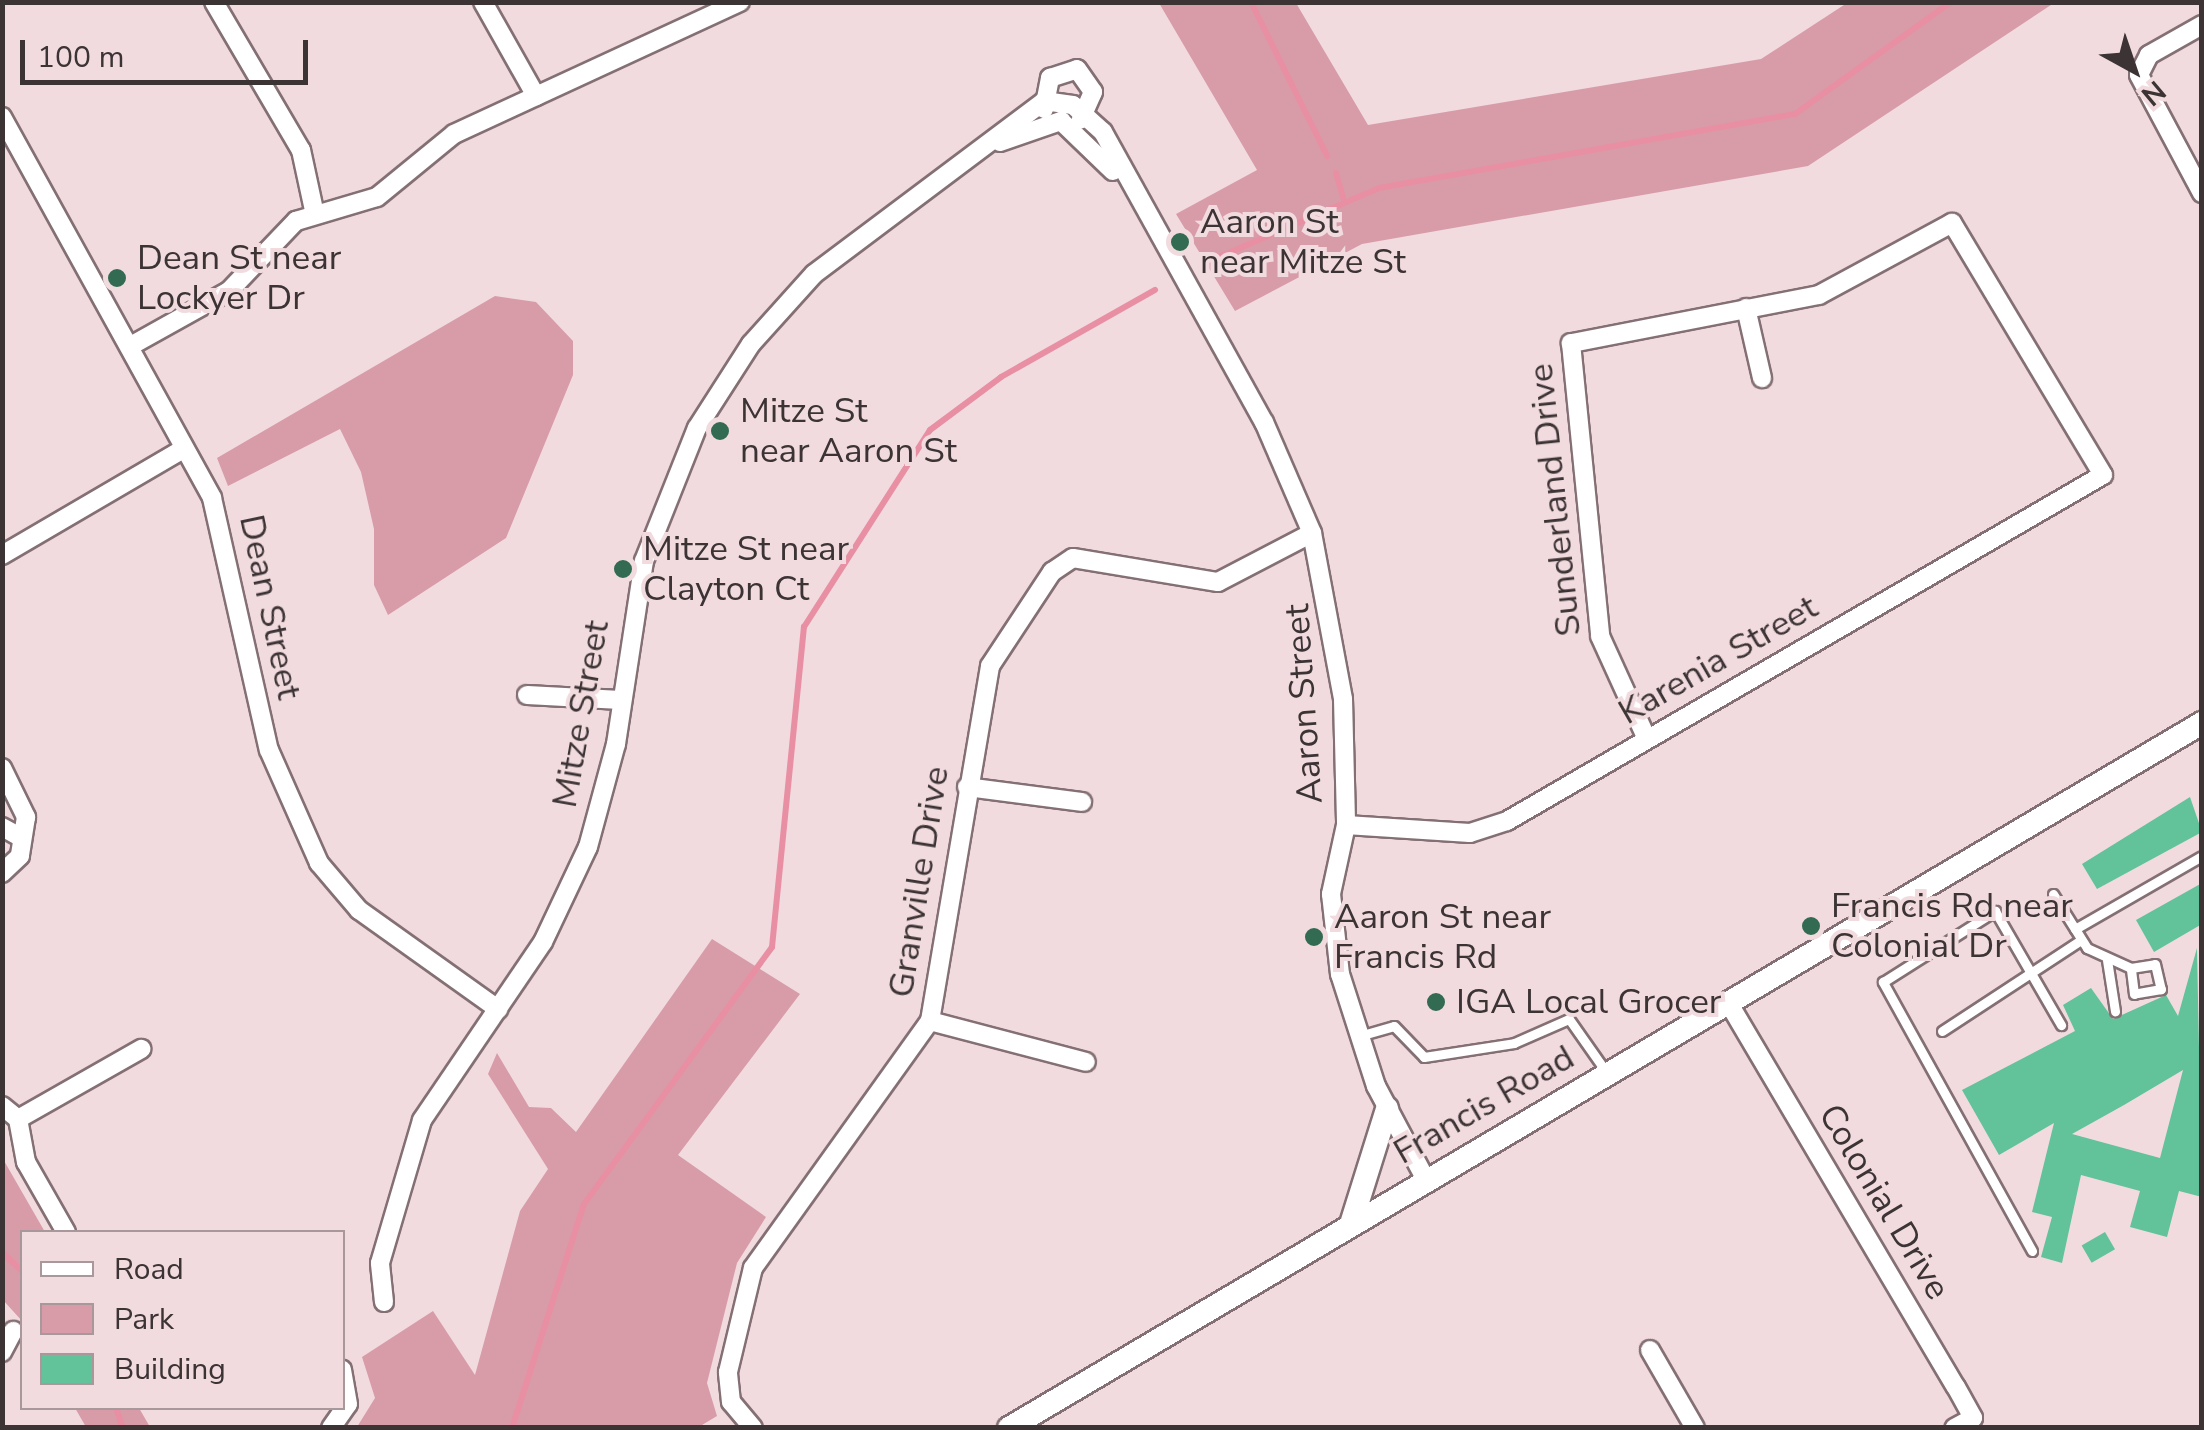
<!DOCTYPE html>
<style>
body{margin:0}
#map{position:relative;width:2204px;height:1430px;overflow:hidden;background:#f1dbdf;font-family:"Nunito Sans",sans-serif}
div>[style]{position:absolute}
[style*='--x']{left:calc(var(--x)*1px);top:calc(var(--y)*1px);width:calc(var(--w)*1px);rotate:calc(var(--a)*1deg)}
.green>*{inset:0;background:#d89ca9}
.stream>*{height:6px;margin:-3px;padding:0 3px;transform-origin:3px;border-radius:3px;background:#e88fa3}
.building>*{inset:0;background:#62c299;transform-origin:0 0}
.roads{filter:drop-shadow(2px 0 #847074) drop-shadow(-2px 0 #847074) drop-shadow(0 2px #847074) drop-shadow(0 -2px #847074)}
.service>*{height:9px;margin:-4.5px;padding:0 4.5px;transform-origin:4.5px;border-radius:4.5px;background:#fff}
.minor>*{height:18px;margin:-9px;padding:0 9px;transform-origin:9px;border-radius:9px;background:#fff}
.secondary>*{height:22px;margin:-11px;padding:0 11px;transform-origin:11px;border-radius:11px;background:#fff}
.dots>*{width:28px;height:28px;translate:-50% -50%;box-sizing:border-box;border:5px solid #f1dbdf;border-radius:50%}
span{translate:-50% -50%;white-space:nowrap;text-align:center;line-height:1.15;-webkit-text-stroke:8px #f1dbdf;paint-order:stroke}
.poi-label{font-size:35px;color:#3c3335}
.left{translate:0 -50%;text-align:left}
.street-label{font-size:35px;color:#3c3335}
.frame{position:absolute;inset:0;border:5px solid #3c3335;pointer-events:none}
.legend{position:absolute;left:20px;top:1230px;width:325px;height:180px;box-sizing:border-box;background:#f1dbdf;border:2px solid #a9989b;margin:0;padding:12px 18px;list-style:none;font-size:30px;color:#3c3335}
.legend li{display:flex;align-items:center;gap:20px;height:50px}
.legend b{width:50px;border:2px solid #a9989b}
.north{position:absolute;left:2084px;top:20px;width:100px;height:100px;-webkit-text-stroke:8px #f1dbdf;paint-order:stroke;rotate:140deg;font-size:28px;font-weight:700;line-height:40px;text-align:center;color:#3c3335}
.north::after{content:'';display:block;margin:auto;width:35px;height:45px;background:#3c3335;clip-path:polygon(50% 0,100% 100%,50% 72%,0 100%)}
.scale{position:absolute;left:20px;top:40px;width:288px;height:45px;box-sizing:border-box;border:5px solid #3c3335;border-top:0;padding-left:12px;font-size:30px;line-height:35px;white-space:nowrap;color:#3c3335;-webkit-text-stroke:8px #f1dbdf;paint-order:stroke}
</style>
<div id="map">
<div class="green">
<div style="clip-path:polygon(1159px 3px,1296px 3px,1368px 125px,1761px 59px,1847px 3px,2054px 3px,1808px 166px,1362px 244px,1235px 311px,1176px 214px,1257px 170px)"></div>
<div style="clip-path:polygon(495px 296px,536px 302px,573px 341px,573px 375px,506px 538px,388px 615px,374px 585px,374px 529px,361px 472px,340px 429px,228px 486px,217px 458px)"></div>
<div style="clip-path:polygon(712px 939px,800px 994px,678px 1155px,766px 1217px,737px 1263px,707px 1383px,717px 1416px,697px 1428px,357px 1427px,375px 1398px,362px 1357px,433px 1311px,475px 1375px,520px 1211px,548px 1169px,488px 1074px,497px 1053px,529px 1107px,551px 1108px,576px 1132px)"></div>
<div style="clip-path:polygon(3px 1159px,45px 1232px,22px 1232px,22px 1321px,3px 1300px)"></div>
<div style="clip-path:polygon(75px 1408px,139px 1408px,150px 1427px,86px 1427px)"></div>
</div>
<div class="stream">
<div style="--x:1251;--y:2;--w:172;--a:63.7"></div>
<div style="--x:1336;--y:173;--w:26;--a:74"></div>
<div style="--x:1205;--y:263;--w:189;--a:-23.3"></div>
<div style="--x:1379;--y:188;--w:423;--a:-10.1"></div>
<div style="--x:1795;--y:114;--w:192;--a:-35.7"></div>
<div style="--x:2;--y:1252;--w:28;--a:44"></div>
<div style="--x:116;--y:1408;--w:21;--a:71"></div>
<div style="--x:512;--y:1428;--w:235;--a:-72.2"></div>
<div style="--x:584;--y:1204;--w:318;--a:-53.8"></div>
<div style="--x:772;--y:947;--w:322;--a:-84.3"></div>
<div style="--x:804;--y:627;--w:234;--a:-57.4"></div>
<div style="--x:930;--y:430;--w:89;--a:-36.7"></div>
<div style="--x:1001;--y:377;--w:177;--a:-29.5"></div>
</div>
<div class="building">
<div style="clip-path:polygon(2190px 797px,2202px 832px,2097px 889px,2082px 864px)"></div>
<div style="clip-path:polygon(2202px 883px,2202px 924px,2154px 952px,2136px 920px)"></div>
<div style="clip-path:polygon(evenodd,2197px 948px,2202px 1197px,2179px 1191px,2167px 1237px,2130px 1227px,2140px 1191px,2081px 1175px,2062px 1263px,2041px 1257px,2052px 1217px,2032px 1212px,2054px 1123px,1999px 1155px,1962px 1090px,2075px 1031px,2063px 1005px,2091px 988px,2113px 1019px,2166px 995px,2178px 1016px,2197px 948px,2183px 1070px,2160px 1158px,2072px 1134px,2124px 1105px,2183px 1070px)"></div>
<div style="left:2105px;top:1232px;width:20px;height:27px;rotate:60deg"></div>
</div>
<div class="roads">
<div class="service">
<div style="--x:2053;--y:894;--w:64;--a:57.8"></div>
<div style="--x:2087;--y:948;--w:48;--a:24.4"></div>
<div style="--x:2131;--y:968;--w:24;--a:-9"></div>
<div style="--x:2155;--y:964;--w:26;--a:77"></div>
<div style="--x:2161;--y:989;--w:27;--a:170"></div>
<div style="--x:2134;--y:994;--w:26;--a:-97"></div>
<div style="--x:2075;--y:929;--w:146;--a:-29.9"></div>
<div style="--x:2107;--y:960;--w:52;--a:81.1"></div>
<div style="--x:1942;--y:1031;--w:166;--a:-33.2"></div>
<div style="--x:1359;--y:1036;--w:36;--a:-16"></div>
<div style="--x:1394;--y:1026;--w:43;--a:45.9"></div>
<div style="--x:1424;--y:1057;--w:91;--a:-8.8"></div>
<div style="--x:1514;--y:1043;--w:60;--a:-23.6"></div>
<div style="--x:1569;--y:1019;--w:66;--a:54.9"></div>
<div style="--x:2032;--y:1251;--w:308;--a:-119"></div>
<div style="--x:1883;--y:982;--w:133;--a:-32.4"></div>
<div style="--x:1995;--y:911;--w:132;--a:59.9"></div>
</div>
<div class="minor">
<div style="--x:214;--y:2;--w:172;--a:59.6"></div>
<div style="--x:301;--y:150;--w:66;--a:77.8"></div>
<div style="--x:483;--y:2;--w:108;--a:60.6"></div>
<div style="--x:2202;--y:25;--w:61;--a:150.5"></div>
<div style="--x:2149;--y:55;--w:22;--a:117"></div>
<div style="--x:2139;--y:75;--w:134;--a:61.9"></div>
<div style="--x:1044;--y:109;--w:32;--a:-79"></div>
<div style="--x:1050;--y:78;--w:28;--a:-18"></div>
<div style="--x:1077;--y:69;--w:28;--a:55"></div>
<div style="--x:1093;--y:92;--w:30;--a:114"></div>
<div style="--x:2;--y:117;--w:435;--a:61.1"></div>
<div style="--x:212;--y:498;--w:258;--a:77.3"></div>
<div style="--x:269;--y:750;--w:124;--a:66.1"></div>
<div style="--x:319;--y:863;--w:62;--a:49.6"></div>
<div style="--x:359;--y:910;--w:171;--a:35.5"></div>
<div style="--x:1000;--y:142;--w:65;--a:-19"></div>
<div style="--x:1061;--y:121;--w:72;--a:43.9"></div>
<div style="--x:1746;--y:308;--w:72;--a:77.1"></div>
<div style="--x:134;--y:344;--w:109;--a:-29.2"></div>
<div style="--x:229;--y:291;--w:97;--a:-46.3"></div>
<div style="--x:296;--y:221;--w:84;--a:-16.5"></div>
<div style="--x:377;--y:197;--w:99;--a:-39.3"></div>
<div style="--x:454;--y:134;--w:315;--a:-24.8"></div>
<div style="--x:2;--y:555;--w:206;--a:-30.3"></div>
<div style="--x:527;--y:695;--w:94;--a:3"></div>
<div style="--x:2;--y:768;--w:55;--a:63.9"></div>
<div style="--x:26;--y:817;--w:39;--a:99"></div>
<div style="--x:20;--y:856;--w:25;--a:137"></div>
<div style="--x:967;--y:787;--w:116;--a:7.4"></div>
<div style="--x:1346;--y:825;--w:124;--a:3.7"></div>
<div style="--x:1470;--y:833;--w:39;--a:-18"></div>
<div style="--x:1507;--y:821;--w:689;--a:-30.14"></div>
<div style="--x:2103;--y:475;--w:294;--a:-120.9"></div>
<div style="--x:1952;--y:223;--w:151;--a:151.6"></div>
<div style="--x:1819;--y:295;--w:253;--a:169"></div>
<div style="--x:1571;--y:343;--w:294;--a:84.3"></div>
<div style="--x:1600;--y:636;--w:113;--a:65.5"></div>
<div style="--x:2;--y:827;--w:21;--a:29"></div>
<div style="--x:1728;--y:1002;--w:447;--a:59.4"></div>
<div style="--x:1956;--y:1387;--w:35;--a:61"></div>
<div style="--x:1973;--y:1418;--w:21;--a:152"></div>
<div style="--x:930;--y:1021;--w:161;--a:14.7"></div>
<div style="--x:2;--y:1106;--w:21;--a:39"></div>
<div style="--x:18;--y:1119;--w:44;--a:79.5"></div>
<div style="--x:26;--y:1162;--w:81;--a:60.3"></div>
<div style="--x:18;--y:1119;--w:142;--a:-29.6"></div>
<div style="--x:384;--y:1302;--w:39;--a:-96"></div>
<div style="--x:380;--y:1263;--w:149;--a:-73.6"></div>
<div style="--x:422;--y:1120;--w:215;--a:-55.8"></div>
<div style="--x:543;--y:942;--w:105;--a:-64.7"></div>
<div style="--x:588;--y:847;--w:107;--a:-74.8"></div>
<div style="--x:616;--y:744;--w:185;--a:-81.3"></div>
<div style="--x:644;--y:561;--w:143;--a:-68.3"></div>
<div style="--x:697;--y:428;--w:100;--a:-57.3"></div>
<div style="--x:751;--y:344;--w:94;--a:-48"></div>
<div style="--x:814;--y:274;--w:288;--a:-36.9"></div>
<div style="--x:1044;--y:101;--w:29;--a:8"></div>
<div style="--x:1073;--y:105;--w:40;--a:42"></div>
<div style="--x:1103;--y:132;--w:332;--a:61"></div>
<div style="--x:1264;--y:422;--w:121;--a:66.6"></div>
<div style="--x:1312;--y:533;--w:169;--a:79.4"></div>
<div style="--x:1343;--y:699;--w:126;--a:88.6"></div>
<div style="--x:1346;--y:825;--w:71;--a:102.3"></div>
<div style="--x:1331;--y:894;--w:81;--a:83.6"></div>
<div style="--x:1340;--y:974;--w:118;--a:72.2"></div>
<div style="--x:1376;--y:1086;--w:106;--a:62"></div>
<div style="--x:1650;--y:1350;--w:90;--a:60"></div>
<div style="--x:2;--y:1352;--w:24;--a:-62"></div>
<div style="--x:331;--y:1428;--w:29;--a:-55"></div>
<div style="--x:348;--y:1404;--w:35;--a:-100"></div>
<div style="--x:753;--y:1428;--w:34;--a:-130"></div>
<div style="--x:731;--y:1402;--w:30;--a:-96"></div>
<div style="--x:728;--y:1372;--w:107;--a:-76.5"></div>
<div style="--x:753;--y:1268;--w:304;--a:-54.4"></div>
<div style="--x:930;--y:1021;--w:360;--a:-80.4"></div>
<div style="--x:990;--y:666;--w:113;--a:-56.6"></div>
<div style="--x:1052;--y:572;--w:25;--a:-34"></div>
<div style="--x:1073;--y:558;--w:147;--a:9.4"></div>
<div style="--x:1218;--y:582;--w:106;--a:-27.5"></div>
</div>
<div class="secondary">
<div style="--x:1351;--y:1224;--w:121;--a:-72.6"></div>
<div style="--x:1009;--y:1428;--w:1386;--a:-30.58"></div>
</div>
</div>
<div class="dots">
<div style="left:1180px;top:242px;background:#326a52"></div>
<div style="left:117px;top:278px;background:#326a52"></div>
<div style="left:720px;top:431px;background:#326a52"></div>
<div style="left:623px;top:569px;background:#326a52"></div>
<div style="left:1811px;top:926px;background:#326a52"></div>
<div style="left:1314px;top:937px;background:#326a52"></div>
<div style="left:1436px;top:1002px;background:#326a52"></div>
</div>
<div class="poi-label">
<span class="left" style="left:1200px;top:242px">Aaron St<br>near Mitze St</span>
<span class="left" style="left:137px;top:278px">Dean St near<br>Lockyer Dr</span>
<span class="left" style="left:740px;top:431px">Mitze St<br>near Aaron St</span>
<span class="left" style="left:643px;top:569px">Mitze St near<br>Clayton Ct</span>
<span class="left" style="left:1831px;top:926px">Francis Rd near<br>Colonial Dr</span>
<span class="left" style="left:1334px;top:937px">Aaron St near<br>Francis Rd</span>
<span class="left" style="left:1456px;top:1002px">IGA Local Grocer</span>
</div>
<div class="street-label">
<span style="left:1555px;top:500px;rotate:-96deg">Sunderland Drive</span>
<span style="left:270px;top:607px;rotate:78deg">Dean Street</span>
<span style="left:1718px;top:660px;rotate:-30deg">Karenia Street</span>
<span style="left:1304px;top:704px;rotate:-94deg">Aaron Street</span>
<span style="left:581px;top:714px;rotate:-80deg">Mitze Street</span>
<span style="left:919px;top:882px;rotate:-81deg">Granville Drive</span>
<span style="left:1484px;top:1105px;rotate:-30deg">Francis Road</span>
<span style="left:1884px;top:1202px;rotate:59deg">Colonial Drive</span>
</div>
<div class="frame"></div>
<ul class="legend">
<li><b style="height:12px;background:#fff"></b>Road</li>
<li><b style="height:28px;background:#d89ca9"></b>Park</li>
<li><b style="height:28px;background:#62c299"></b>Building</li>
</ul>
<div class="north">N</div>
<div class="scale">100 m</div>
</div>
